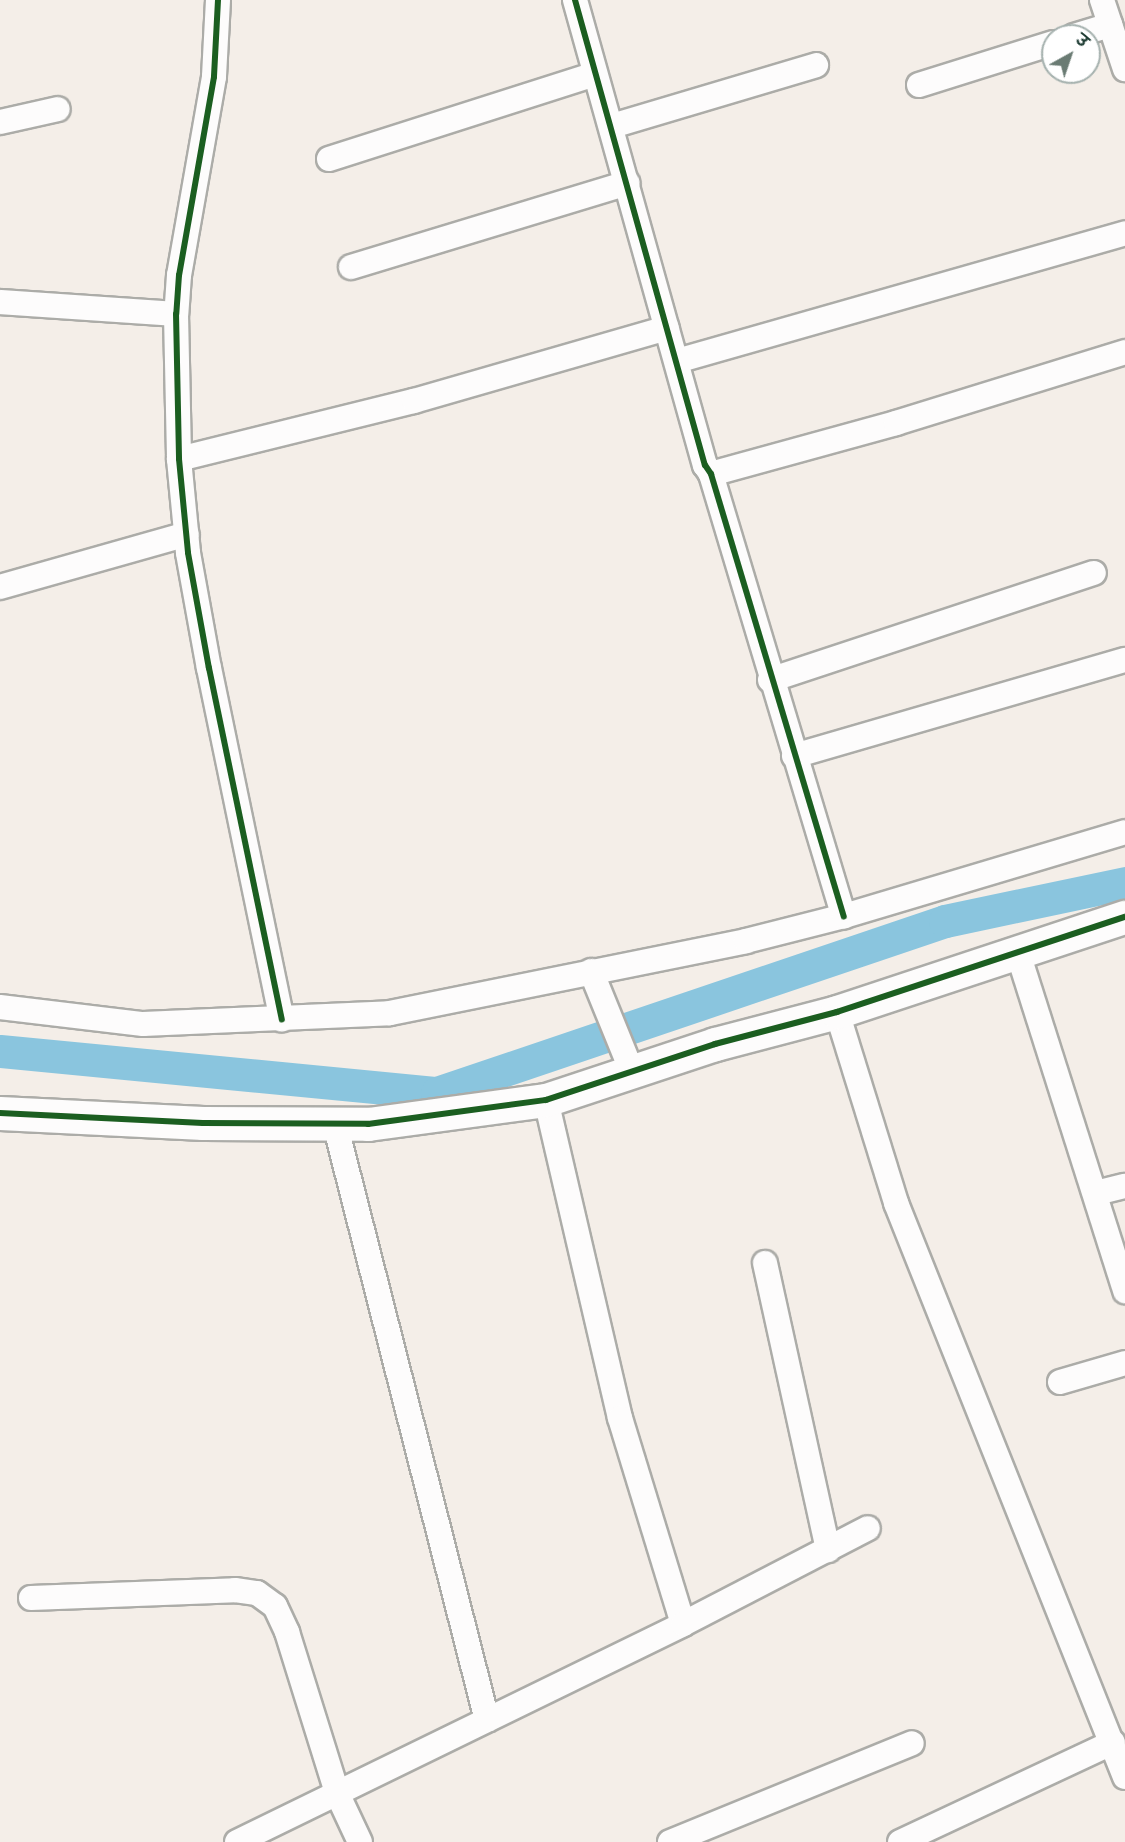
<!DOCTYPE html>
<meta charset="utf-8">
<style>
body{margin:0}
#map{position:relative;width:1125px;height:1842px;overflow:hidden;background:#f4eee8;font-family:"Balsamiq Sans","Playpen Sans Deva",sans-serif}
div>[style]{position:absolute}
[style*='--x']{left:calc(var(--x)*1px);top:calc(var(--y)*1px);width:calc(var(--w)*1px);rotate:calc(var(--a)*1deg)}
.canal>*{height:33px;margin:-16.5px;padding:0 16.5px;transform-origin:16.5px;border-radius:16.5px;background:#8ac5de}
.roads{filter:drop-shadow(2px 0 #acaca8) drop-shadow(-2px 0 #acaca8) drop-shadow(0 2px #acaca8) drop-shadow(0 -2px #acaca8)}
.street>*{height:24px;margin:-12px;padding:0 12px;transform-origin:12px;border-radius:12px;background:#fdfcfc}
.secondary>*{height:33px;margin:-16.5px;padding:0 16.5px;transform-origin:16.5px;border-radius:16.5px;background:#fdfcfc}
.cycleway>*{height:6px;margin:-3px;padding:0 3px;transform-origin:3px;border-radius:3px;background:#1b5e20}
span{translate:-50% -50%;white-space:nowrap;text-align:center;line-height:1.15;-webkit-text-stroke:5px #fff;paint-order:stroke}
.north{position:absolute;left:1041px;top:24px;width:60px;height:60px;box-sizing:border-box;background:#fff;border:2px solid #a5b1ae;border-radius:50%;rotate:40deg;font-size:16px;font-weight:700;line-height:24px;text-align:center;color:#1f3d34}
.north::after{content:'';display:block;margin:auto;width:21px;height:27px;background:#6a7b73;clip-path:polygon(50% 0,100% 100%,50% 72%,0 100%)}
</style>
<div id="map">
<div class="canal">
<div style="--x:0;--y:1051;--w:439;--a:5.5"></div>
<div style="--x:437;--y:1093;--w:536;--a:-18.71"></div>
<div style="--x:945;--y:921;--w:184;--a:-11.9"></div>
</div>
<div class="roads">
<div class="street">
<div style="--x:218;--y:0;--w:77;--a:93"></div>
<div style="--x:214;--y:77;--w:201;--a:100"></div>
<div style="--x:179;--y:275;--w:39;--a:94"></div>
<div style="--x:176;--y:314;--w:145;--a:88.8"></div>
<div style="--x:179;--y:459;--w:94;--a:84.5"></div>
<div style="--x:188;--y:553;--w:117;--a:79.7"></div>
<div style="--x:209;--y:668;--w:359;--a:78.3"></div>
<div style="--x:575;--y:0;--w:483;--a:74.4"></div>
<div style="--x:705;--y:465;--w:11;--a:56"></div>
<div style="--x:711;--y:474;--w:462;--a:73.3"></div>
<div style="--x:1102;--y:0;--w:73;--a:71.6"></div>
<div style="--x:1074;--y:36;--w:38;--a:-17"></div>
<div style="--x:919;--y:85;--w:140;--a:-17.4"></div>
<div style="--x:0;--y:122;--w:59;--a:-12.6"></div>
<div style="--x:612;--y:126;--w:213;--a:-16.6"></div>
<div style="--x:329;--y:159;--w:279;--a:-17.7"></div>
<div style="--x:351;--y:267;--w:289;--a:-16.9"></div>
<div style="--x:0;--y:302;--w:176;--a:3.9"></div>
<div style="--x:677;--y:361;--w:466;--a:-15.9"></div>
<div style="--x:179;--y:459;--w:242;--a:-13.9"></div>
<div style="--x:414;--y:401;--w:263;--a:-16.1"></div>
<div style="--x:711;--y:474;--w:192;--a:-15.4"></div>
<div style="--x:896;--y:423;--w:240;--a:-17.2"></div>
<div style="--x:0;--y:587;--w:194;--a:-15.8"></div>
<div style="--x:770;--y:680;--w:341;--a:-18.3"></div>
<div style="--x:794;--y:756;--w:345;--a:-16.2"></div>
<div style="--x:1018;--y:953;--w:355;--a:72.4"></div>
<div style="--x:591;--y:971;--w:109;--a:67.9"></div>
<div style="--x:0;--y:1007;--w:144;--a:6.8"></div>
<div style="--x:143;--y:1024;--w:247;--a:-2.5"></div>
<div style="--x:390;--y:1013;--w:363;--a:-11.4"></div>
<div style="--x:746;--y:941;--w:101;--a:-14.3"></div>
<div style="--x:844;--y:916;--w:293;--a:-16.6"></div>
<div style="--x:837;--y:1012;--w:200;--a:72.8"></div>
<div style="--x:896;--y:1203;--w:618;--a:68.25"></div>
<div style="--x:546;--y:1100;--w:326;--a:76.9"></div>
<div style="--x:620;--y:1418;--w:215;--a:73"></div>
<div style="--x:335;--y:1124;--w:615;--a:75.69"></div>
<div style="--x:1096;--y:1193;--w:30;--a:-14"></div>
<div style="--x:765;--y:1263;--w:294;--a:77.6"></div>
<div style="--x:1060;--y:1382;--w:68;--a:-16.3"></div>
<div style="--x:31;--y:1598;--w:204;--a:-2.2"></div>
<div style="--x:235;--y:1590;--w:22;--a:8"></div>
<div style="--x:257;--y:1593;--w:22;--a:36"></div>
<div style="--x:275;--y:1606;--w:29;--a:65"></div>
<div style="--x:287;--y:1632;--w:169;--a:72.7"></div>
<div style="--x:337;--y:1793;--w:54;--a:64.9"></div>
<div style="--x:237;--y:1842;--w:496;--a:-26"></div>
<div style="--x:683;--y:1624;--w:208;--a:-27.4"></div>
<div style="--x:670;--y:1842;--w:261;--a:-22.2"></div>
<div style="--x:900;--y:1842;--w:235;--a:-25.1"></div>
</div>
<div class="secondary">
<div style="--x:0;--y:1113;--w:203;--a:2.8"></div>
<div style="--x:203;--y:1123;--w:165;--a:0.3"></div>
<div style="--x:368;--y:1124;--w:180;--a:-7.7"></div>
<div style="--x:546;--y:1100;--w:178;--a:-18.3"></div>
<div style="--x:715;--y:1044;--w:126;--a:-14.7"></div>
<div style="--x:837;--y:1012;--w:303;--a:-18.3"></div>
</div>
</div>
<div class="cycleway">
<div style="--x:218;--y:0;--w:77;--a:93"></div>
<div style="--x:214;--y:77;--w:201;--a:100"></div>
<div style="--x:179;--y:275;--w:39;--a:94"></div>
<div style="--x:176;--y:314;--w:145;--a:88.8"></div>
<div style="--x:179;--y:459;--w:94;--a:84.5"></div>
<div style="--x:188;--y:553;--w:117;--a:79.7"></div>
<div style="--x:209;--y:668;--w:359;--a:78.3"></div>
<div style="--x:575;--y:0;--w:483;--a:74.4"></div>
<div style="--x:705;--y:465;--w:11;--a:56"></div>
<div style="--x:711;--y:474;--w:462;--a:73.3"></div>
<div style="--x:0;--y:1113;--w:203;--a:2.8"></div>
<div style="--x:203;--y:1123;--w:165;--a:0.3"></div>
<div style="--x:368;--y:1124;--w:180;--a:-7.7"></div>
<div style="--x:546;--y:1100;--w:178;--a:-18.3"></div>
<div style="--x:715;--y:1044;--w:126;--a:-14.7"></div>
<div style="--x:837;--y:1012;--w:303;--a:-18.3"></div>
</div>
<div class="north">उ</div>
</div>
